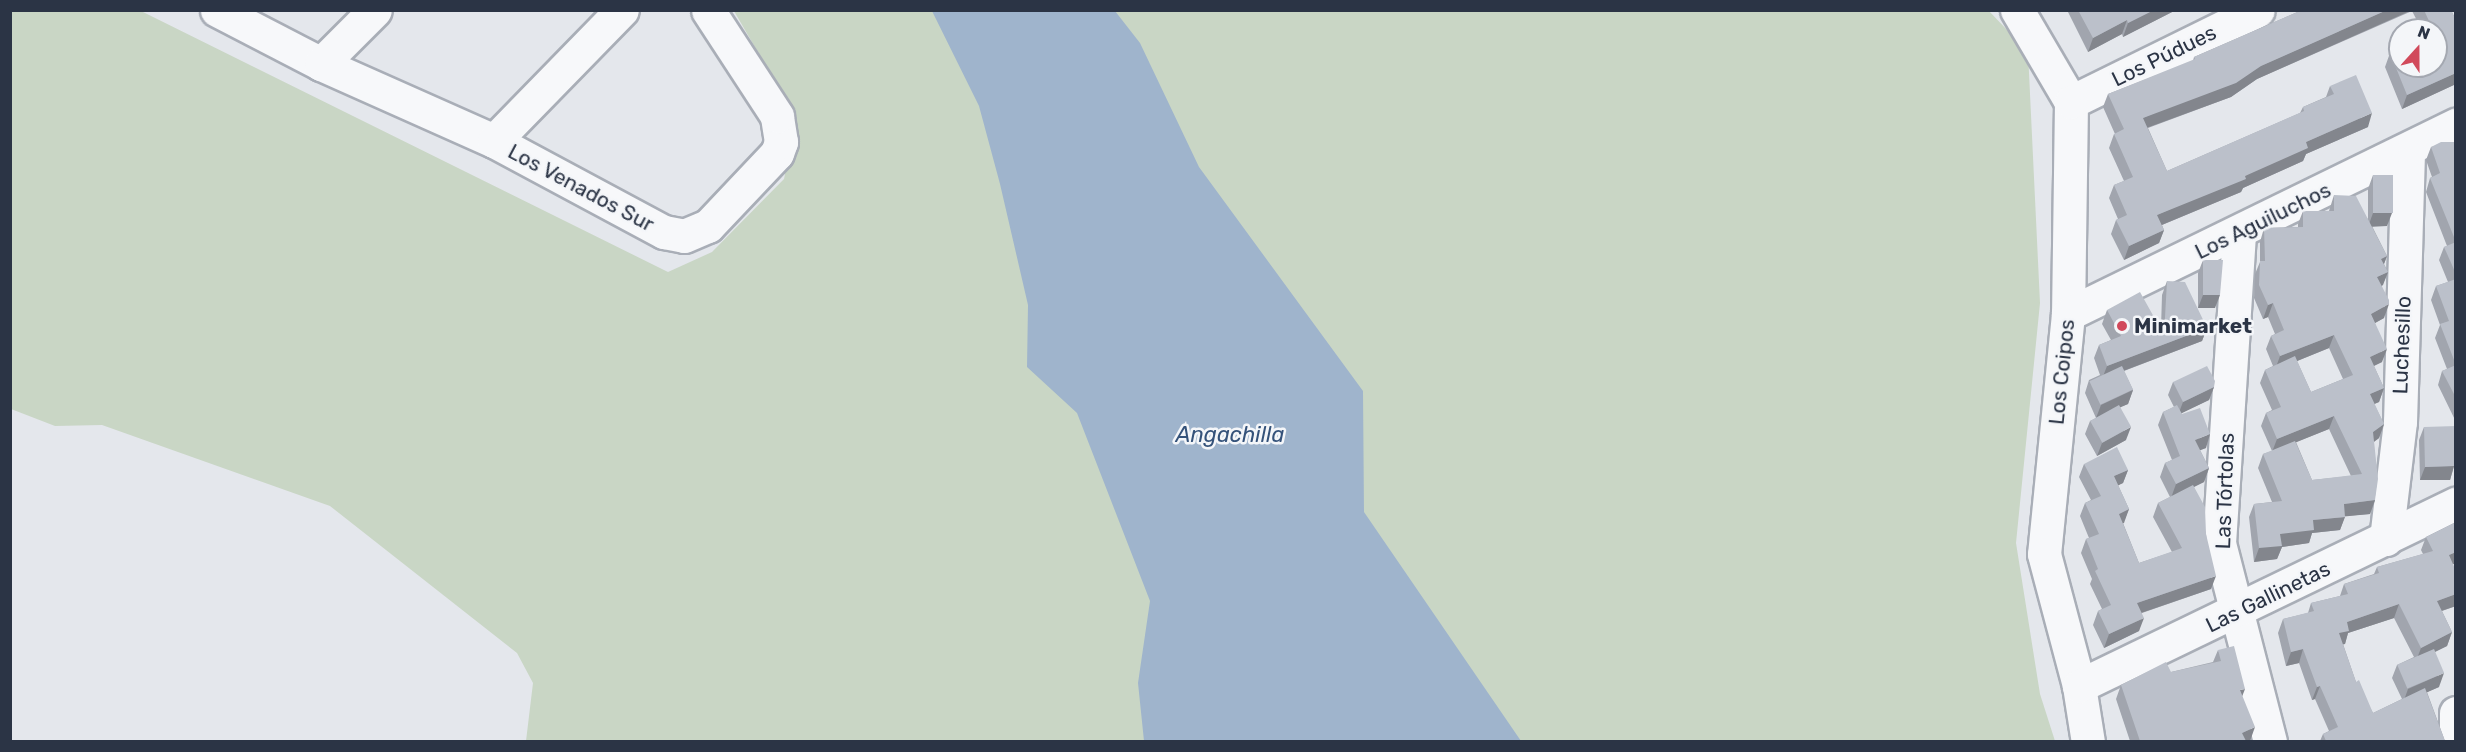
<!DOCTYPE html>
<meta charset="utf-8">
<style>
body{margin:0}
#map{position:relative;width:2466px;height:752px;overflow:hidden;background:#e4e7ec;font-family:Rubik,sans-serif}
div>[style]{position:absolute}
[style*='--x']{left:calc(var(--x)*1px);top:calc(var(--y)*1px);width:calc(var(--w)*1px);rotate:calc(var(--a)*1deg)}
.green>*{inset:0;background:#c9d6c5}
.water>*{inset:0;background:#9fb4cc}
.roads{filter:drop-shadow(2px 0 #a9aeb7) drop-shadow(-2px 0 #a9aeb7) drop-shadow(0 2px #a9aeb7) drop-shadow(0 -2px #a9aeb7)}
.minor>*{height:33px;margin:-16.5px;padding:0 16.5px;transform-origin:16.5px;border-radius:16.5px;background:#f7f8fa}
.wall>*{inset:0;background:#a1a5ae}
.shaded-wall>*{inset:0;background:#83868d}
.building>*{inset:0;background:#bbc0ca;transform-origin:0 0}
.dots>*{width:16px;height:16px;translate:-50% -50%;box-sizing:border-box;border:3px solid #f4f6f9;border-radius:50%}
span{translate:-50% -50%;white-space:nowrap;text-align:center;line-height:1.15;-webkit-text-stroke:5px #f4f6f9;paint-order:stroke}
.street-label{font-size:21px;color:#2b3445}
.poi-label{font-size:21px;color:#2b3445;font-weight:700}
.left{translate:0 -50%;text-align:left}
.water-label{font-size:22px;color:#34527a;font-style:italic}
.frame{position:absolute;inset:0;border:12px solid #2b3445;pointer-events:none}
.north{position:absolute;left:2388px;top:18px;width:60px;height:60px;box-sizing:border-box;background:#f4f6f9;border:2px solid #a4a8b1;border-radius:50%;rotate:21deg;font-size:16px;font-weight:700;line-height:24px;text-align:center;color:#2b3445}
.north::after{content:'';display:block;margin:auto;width:21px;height:27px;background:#d1495b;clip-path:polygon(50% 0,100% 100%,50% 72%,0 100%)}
</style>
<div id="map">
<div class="green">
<div style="clip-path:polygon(11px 11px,141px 11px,668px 272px,712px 252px,784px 179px,796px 118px,734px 11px,1989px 11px,2028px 52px,2040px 303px,2016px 543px,2040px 694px,2055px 741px,526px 741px,533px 683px,517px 653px,330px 506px,102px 425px,55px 426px,11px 409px)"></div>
</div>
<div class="water">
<div style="clip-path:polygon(932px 11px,1115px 11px,1140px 43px,1199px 167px,1363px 391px,1364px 512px,1521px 741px,1144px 741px,1138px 683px,1150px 601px,1077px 413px,1027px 367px,1028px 305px,1000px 184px,979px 106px)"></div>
</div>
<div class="roads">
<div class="minor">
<div style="--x:217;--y:10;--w:117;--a:27.4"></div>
<div style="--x:321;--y:64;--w:189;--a:24"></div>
<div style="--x:494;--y:141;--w:193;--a:28.2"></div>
<div style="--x:664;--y:232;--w:20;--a:11"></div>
<div style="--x:684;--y:236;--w:26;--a:-23"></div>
<div style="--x:708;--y:226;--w:100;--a:-46.6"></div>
<div style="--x:777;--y:153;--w:12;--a:-70"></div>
<div style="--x:781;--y:142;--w:26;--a:-99"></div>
<div style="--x:777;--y:116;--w:126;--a:-123.1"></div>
<div style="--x:2017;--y:10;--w:107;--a:59.6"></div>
<div style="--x:2071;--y:102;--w:212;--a:90.8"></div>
<div style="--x:2068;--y:314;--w:241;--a:95.7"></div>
<div style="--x:2044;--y:554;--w:137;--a:75.1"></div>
<div style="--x:2079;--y:686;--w:57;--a:80.9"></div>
<div style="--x:321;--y:64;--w:76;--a:-45"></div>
<div style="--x:2071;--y:102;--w:208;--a:-26.2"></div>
<div style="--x:494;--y:141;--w:183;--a:-45.7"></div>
<div style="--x:2239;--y:234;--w:310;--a:93.7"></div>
<div style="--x:2219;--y:543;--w:205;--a:75.6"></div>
<div style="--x:2068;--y:314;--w:432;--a:-26"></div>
<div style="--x:2386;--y:539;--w:118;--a:-83.2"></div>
<div style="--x:2400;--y:422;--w:271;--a:-88.3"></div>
<div style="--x:2079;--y:686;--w:419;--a:-25.8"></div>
<div style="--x:2456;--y:713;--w:27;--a:90"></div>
</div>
</div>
<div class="wall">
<div style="clip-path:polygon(2067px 10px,2176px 10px,2123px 37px,2122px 34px,2088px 52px)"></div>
<div style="clip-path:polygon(2302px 10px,2451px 10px,2456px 20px,2456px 84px,2402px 109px,2385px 67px,2390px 53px,2436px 66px,2436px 30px,2422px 30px,2412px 11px,2257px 79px,2231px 97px,2148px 128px,2167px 171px,2300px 113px,2303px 107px,2326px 97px,2330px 86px,2368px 127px,2306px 154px,2303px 161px,2243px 188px,2241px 192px,2162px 225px,2164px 230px,2159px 243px,2124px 260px,2111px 234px,2116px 220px,2118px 219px,2109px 198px,2114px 185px,2124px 181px,2109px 148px,2114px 134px,2115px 134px,2103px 107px,2108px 94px,2193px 61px,2194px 57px)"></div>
<div style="clip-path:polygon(2456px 142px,2456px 422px,2438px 385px,2442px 371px,2447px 369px,2435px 338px,2440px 325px,2431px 300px,2436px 286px,2448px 282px,2439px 260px,2444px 247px,2447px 246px,2426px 192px,2430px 178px,2432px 177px,2426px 160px,2431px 147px)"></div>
<div style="clip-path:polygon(evenodd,2373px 175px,2387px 226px,2372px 226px,2387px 256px,2384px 264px,2388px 272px,2382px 286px,2384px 318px,2375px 323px,2382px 362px,2374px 366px,2384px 388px,2379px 402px,2374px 404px,2384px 424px,2379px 438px,2374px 442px,2375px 500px,2370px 514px,2345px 516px,2340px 530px,2312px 533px,2309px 543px,2282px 547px,2277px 559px,2254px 562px,2249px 517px,2254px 504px,2272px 502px,2258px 468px,2263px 454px,2272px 451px,2261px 426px,2266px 413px,2272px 410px,2260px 383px,2265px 370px,2273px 366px,2266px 349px,2271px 336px,2275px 334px,2268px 317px,2263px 319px,2254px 298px,2255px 274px,2260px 262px,2260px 242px,2264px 228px,2298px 227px,2298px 224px,2303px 211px,2329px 211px,2334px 195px,2368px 219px,2368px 189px,2373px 175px,2329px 348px,2343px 379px,2311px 392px,2297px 361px,2329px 348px,2373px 175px,2329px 429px,2351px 476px,2312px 480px,2296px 442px,2329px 429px)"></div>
<div style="clip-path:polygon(2203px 260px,2215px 308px,2198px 308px,2198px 273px)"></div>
<div style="clip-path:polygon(2167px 281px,2207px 328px,2202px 341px,2124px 371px,2133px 390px,2128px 404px,2120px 407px,2126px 440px,2097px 456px,2085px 434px,2090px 421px,2096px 418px,2085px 393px,2089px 380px,2100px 375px,2094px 358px,2099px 345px,2111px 340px,2102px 324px,2107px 310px,2161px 328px,2162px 295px)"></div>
<div style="clip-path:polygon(2173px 382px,2214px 387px,2209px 400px,2181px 413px,2206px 448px,2200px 450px,2209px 468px,2204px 482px,2194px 487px,2206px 534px,2211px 589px,2142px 613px,2139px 631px,2104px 648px,2093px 625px,2098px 611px,2102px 609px,2090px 584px,2092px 579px,2081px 553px,2086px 539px,2089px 538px,2080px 516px,2085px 503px,2091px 500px,2079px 477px,2084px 464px,2128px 470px,2123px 483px,2118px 485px,2129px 509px,2123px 523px,2139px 563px,2172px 552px,2153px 517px,2158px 503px,2170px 497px,2160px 477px,2165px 463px,2172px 460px,2158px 425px,2163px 412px,2174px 407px,2168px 395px)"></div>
<div style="clip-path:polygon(2424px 427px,2454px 461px,2454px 466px,2450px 480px,2420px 480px,2419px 440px)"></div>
<div style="clip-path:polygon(evenodd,2456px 522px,2456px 563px,2453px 564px,2456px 606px,2442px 611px,2452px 632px,2447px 646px,2435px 652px,2439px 687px,2427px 692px,2445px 741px,2320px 741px,2323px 734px,2329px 731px,2315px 699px,2312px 700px,2299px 663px,2286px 666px,2278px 633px,2283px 619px,2308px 613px,2311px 603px,2340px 596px,2344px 584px,2374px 574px,2377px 567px,2423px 554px,2421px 550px,2426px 537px,2456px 522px,2394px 618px,2414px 657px,2397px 665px,2392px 678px,2402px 699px,2373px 713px,2356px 682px,2343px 644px,2345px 644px,2348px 633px,2394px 618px)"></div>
<div style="clip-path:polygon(2218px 650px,2242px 697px,2250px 741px,2130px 741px,2116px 699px,2121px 685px,2171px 672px,2213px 662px)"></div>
</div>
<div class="shaded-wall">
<div style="clip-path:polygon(2154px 10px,2176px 10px,2123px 37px,2128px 23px)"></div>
<div style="clip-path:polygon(2387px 10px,2412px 10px,2257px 79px,2231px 97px,2138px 131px,2143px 118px)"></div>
<div style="clip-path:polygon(2127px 20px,2122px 34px,2088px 52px,2093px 38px)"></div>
<div style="clip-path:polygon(2456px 73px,2456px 84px,2402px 109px,2407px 95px)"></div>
<div style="clip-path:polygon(2372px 113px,2368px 127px,2306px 154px,2303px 161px,2243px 188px,2241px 192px,2152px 229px,2157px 215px,2245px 176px,2306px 142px)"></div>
<div style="clip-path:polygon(2373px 213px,2392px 213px,2387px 226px,2368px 227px)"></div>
<div style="clip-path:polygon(2164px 230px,2159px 243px,2124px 260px,2129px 246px)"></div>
<div style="clip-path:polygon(2387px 256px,2382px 269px,2381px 259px)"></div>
<div style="clip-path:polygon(2388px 272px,2383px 285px,2372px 291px,2377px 277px)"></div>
<div style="clip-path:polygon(2203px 295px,2220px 295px,2215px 308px,2198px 308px)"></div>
<div style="clip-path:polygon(2273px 303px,2268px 317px,2263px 319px,2268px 305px)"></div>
<div style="clip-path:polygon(2389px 304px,2384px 318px,2366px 328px,2371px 314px)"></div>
<div style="clip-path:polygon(2207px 328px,2202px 341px,2102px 379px,2107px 366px)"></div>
<div style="clip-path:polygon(2334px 335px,2329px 348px,2275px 370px,2280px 356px)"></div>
<div style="clip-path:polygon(2387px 349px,2382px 362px,2365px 370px,2370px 357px)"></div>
<div style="clip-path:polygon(2214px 387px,2209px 400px,2178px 415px,2183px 402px)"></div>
<div style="clip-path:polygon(2384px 388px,2379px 402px,2365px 408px,2370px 394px)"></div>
<div style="clip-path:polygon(2133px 390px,2128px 404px,2096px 418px,2101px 405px)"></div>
<div style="clip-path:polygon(2334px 416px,2329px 429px,2272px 452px,2277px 439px)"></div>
<div style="clip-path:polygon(2384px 424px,2379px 438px,2368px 446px,2373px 432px)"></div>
<div style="clip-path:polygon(2131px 427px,2126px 440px,2097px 456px,2102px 443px)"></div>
<div style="clip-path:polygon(2210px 434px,2206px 448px,2190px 454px,2195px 440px)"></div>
<div style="clip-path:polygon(2454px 466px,2450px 480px,2420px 480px,2425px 467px)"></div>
<div style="clip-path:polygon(2209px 468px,2204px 482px,2171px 498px,2176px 484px)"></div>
<div style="clip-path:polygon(2128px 470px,2123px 483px,2109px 490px,2114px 476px)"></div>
<div style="clip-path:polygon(2375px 500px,2370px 514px,2339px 517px,2344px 504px)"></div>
<div style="clip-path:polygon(2129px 509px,2124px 523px,2114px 527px,2119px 514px)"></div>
<div style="clip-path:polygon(2345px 517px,2340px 530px,2312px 533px,2309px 543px,2282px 547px,2277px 559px,2254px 562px,2259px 548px,2280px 534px,2313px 520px)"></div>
<div style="clip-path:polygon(2456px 552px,2456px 563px,2444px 568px,2449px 555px)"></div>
<div style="clip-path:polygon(2216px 576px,2211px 589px,2132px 616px,2137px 603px)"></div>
<div style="clip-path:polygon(2456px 594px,2456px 606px,2432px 614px,2437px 601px)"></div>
<div style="clip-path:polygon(2399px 604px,2394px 618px,2348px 633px,2345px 644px,2334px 647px,2339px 633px,2347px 622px)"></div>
<div style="clip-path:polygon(2144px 618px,2139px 631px,2104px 648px,2109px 634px)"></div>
<div style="clip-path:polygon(2452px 632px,2447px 646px,2416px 661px,2421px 648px)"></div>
<div style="clip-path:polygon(2303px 649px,2299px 663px,2286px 666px,2291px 652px)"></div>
<div style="clip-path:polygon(2444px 673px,2439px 687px,2403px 703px,2408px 689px)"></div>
<div style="clip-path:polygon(2320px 686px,2315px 699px,2312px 700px,2317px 687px)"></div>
<div style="clip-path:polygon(2245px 689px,2240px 702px,2240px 690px)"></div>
<div style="clip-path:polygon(2255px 727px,2250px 741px,2239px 741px,2242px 733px)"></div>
</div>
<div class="building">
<div style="clip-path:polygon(2078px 10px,2154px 10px,2128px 23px,2127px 20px,2093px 38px)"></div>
<div style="clip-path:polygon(2302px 10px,2387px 10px,2261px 66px,2236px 83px,2143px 118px,2167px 171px,2304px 111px,2303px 107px,2334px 94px,2330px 86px,2356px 75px,2372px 113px,2306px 142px,2308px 148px,2245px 176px,2246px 179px,2157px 215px,2164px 230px,2129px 246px,2116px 220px,2127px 215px,2114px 185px,2133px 177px,2114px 134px,2124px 129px,2108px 94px,2195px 59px,2194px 57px)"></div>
<div style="clip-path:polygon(2424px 10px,2451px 10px,2456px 20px,2456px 73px,2407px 95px,2390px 53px,2400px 49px,2400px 66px,2436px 66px,2436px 30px,2433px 30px)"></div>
<div style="clip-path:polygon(2441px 142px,2456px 142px,2456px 242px,2430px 178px,2440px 173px,2431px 147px)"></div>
<div style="left:2373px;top:175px;width:20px;height:38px"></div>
<div style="clip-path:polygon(2334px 195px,2356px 196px,2387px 256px,2381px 259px,2388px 272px,2377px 277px,2389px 300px,2389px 304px,2371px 314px,2387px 349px,2370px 357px,2384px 388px,2370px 394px,2384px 424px,2373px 432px,2378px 479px,2375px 500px,2344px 504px,2345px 517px,2313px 520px,2314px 530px,2280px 534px,2282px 546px,2259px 548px,2254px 504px,2282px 501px,2263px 454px,2295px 441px,2312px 480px,2362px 474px,2334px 416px,2277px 439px,2266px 413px,2281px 407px,2265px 370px,2295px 356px,2311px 392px,2353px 375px,2334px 335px,2280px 356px,2271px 336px,2284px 330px,2273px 303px,2268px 305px,2259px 285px,2260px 261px,2265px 261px,2264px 228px,2303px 227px,2303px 211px,2334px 211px)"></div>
<div style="clip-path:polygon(2456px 242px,2456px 274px,2444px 247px)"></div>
<div style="clip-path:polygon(2203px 260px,2223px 260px,2220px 295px,2203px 295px)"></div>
<div style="clip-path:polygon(2456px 279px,2456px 365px,2440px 324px,2449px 321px,2436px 286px)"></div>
<div style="clip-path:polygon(2167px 281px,2185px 282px,2207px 328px,2107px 366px,2099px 345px,2121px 336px,2107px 310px,2140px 292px,2164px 335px)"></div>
<div style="clip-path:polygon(2456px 365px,2456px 398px,2442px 371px)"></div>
<div style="left:2122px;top:366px;width:26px;height:36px;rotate:65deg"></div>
<div style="clip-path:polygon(2207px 366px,2215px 381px,2214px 387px,2183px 402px,2173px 382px)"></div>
<div style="left:2119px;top:405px;width:25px;height:33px;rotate:61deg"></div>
<div style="clip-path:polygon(2177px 405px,2182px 414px,2200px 408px,2210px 434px,2195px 440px,2209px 468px,2176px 484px,2165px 463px,2180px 456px,2163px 412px)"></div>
<div style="clip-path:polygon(2456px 426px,2456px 448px,2454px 448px,2454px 466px,2425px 467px,2424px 427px)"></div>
<div style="clip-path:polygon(2117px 447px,2128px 470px,2114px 476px,2129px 509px,2119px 514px,2139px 563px,2182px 548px,2158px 503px,2193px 485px,2205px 507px,2206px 534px,2216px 576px,2137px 603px,2144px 618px,2109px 634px,2098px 611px,2111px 605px,2095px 571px,2098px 569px,2086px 539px,2099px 534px,2085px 503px,2101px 496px,2084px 464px)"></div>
<div style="clip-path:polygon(2456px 522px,2456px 552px,2449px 555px,2456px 571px,2456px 594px,2437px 601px,2452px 632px,2421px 648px,2399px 604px,2347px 622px,2349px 631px,2339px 633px,2356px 682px,2359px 680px,2373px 713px,2425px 688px,2445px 741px,2326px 741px,2323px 734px,2338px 727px,2320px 686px,2317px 687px,2303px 649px,2291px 652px,2283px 619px,2314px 611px,2311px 603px,2348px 594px,2344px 584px,2379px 573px,2377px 567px,2433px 551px,2426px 537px)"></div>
<div style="clip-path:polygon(2234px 646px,2245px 689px,2240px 690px,2255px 727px,2242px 733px,2246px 741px,2140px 741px,2121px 685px,2166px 662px,2171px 672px,2221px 661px,2218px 650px)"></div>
<div style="left:2434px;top:649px;width:26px;height:40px;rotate:67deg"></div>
</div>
<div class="dots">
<div style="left:2122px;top:326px;background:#d1495b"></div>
</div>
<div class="street-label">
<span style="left:2164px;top:56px;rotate:-26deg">Los Púdues</span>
<span style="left:581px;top:188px;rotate:28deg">Los Venados Sur</span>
<span style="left:2263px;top:221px;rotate:-26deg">Los Aguiluchos</span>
<span style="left:2402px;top:345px;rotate:-88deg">Luchesillo</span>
<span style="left:2062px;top:372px;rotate:-84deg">Los Coipos</span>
<span style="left:2225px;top:491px;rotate:-88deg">Las Tórtolas</span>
<span style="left:2268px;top:597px;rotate:-26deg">Las Gallinetas</span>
</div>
<div class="poi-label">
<span class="left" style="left:2134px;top:326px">Minimarket</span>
</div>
<div class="water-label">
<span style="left:1230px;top:435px">Angachilla</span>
</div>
<div class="frame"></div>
<div class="north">N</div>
</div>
